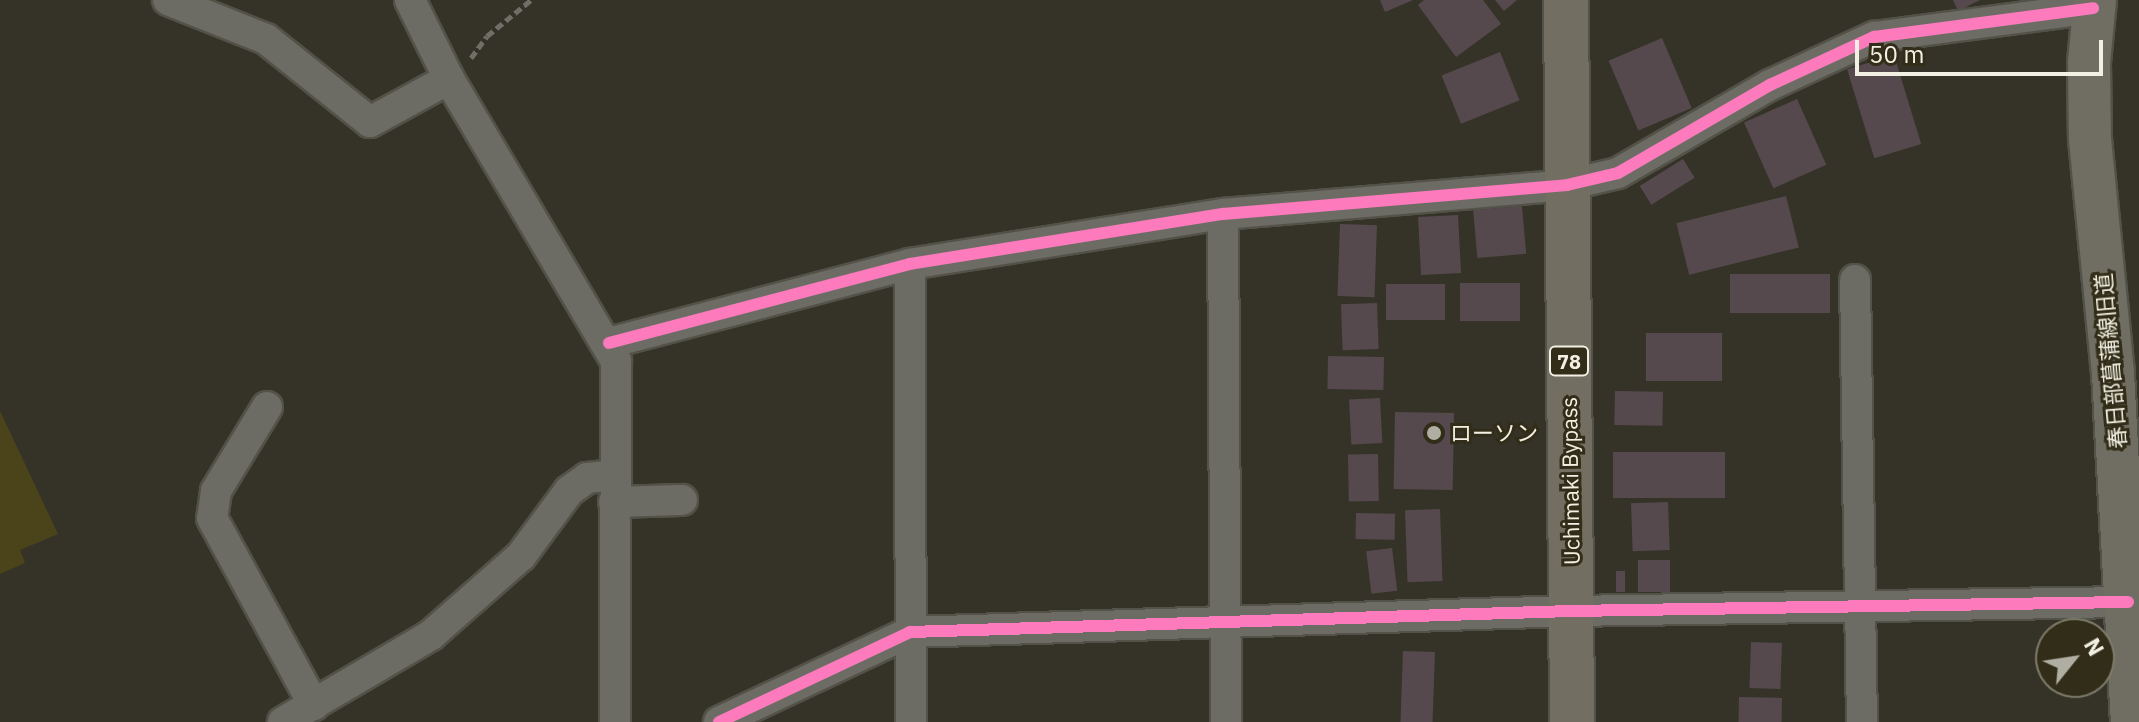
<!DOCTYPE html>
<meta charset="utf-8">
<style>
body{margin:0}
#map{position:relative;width:2139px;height:722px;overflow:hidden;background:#353328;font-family:"IBM Plex Sans","Noto Sans JP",sans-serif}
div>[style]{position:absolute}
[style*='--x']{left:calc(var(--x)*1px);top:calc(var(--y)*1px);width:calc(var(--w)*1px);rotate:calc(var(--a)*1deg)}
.green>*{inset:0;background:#4b441a}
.building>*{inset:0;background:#55494e;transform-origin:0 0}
.path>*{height:5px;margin-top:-2.5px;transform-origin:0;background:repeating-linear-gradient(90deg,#706e67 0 8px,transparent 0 12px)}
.roads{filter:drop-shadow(2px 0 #535248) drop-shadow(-2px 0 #535248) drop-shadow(0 2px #535248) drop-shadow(0 -2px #535248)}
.street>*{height:30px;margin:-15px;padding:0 15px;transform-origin:15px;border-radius:15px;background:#6d6c64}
.secondary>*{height:42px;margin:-21px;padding:0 21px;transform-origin:21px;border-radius:21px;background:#706e62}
.primary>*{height:44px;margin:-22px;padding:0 22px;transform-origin:22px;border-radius:22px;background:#726e61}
.cycleway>*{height:12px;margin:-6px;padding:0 6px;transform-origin:6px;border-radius:6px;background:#fd7abc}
.dots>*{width:22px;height:22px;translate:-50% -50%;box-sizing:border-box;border:4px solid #312d19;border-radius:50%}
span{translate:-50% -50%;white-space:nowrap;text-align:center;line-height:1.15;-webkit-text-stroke:6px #312d19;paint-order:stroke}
.shield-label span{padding:2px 6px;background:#312d19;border:2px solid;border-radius:6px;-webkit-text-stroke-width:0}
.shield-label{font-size:20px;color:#f2f0e3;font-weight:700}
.street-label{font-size:22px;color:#f2f0e3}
.poi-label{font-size:22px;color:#f2f0e3}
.left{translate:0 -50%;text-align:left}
.north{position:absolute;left:2035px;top:618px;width:80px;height:80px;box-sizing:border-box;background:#312d19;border:2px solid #7e7b6a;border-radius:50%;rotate:60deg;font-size:22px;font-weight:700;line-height:32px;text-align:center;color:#f2f0e3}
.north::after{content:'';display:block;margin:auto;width:28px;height:36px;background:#b0aea2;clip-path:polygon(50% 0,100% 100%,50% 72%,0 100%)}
.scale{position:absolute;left:1855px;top:40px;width:248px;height:36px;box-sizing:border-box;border:4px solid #f2f0e3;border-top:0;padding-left:10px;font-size:24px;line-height:28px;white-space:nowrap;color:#f2f0e3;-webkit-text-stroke:6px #312d19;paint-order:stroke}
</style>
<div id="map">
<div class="green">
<div style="clip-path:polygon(0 411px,58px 534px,20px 550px,25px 563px,0 574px)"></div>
</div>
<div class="building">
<div style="clip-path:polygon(1380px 0,1413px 0,1385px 12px)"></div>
<div style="clip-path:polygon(1424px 0,1483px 0,1501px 24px,1456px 57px,1418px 5px)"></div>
<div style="clip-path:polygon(1495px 0,1517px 0,1504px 11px)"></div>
<div style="clip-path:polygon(1953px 0,1980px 0,1958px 11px)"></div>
<div style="left:1662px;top:38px;width:76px;height:58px;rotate:67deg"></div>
<div style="left:1500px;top:52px;width:52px;height:63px;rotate:68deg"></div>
<div style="left:1894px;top:55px;width:93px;height:49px;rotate:73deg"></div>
<div style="left:1797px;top:99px;width:72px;height:58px;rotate:66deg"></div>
<div style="left:1683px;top:159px;width:22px;height:51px;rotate:58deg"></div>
<div style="left:1786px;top:196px;width:53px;height:113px;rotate:76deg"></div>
<div style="left:1522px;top:206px;width:48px;height:49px;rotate:85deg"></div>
<div style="left:1458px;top:215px;width:58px;height:40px;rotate:87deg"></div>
<div style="left:1340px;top:224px;width:37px;height:72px;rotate:2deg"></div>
<div style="left:1730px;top:274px;width:100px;height:39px"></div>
<div style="left:1460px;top:283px;width:60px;height:38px"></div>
<div style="left:1386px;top:284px;width:59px;height:36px"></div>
<div style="left:1377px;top:303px;width:46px;height:36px;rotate:88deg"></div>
<div style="left:1646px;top:333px;width:76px;height:48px"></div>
<div style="left:1328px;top:356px;width:56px;height:33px;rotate:1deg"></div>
<div style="left:1615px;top:391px;width:48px;height:34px;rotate:1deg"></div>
<div style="left:1380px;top:398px;width:45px;height:31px;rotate:87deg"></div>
<div style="left:1395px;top:412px;width:59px;height:77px;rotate:1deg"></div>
<div style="left:1613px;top:452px;width:112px;height:46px"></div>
<div style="left:1378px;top:454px;width:47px;height:30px;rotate:89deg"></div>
<div style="left:1668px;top:502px;width:48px;height:37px;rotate:88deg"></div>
<div style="left:1440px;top:509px;width:72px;height:35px;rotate:88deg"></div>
<div style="left:1356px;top:513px;width:39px;height:26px;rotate:1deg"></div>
<div style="left:1392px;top:548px;width:43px;height:26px;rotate:83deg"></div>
<div style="left:1638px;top:560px;width:32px;height:32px"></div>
<div style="left:1616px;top:571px;width:9px;height:21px"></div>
<div style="left:1751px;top:642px;width:31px;height:46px;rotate:2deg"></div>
<div style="left:1403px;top:651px;width:32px;height:71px;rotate:2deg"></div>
<div style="left:1739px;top:697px;width:43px;height:25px;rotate:1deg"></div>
</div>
<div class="path">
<div style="--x:471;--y:58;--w:27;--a:-54"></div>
<div style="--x:487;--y:36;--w:57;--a:-39.3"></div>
</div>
<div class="roads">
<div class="street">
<div style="--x:168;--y:0;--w:105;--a:21.7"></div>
<div style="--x:266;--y:39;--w:133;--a:38.6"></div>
<div style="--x:370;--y:122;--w:90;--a:-28.6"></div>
<div style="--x:410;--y:0;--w:88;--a:63.7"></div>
<div style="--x:449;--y:79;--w:328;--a:59.4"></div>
<div style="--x:616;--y:361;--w:361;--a:90.2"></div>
<div style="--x:1223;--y:214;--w:508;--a:89.66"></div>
<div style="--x:910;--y:264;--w:458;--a:89.9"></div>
<div style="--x:1855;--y:280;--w:442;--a:89.1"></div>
<div style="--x:609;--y:343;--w:311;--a:-14.7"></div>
<div style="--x:910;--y:264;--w:317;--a:-9.1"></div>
<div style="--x:1223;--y:214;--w:345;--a:-4.8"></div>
<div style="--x:1567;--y:185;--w:52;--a:-13.2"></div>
<div style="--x:1618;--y:173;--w:176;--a:-30.1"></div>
<div style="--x:1770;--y:85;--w:115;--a:-24.8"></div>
<div style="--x:1874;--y:37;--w:221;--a:-7.5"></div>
<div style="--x:267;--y:407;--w:98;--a:121.3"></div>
<div style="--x:216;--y:491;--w:27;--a:98"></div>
<div style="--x:212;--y:518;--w:213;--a:61.4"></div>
<div style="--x:614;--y:502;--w:68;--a:-1.7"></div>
<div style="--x:283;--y:722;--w:172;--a:-30.4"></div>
<div style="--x:431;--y:635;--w:120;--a:-41.3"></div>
<div style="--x:521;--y:556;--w:81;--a:-53.6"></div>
<div style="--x:569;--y:491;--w:22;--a:-36"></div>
<div style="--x:587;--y:478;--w:27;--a:-6"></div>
<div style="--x:719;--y:722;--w:211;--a:-25.2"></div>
<div style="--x:910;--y:632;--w:661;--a:-1.82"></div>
<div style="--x:1571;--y:611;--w:557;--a:-0.93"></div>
</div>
<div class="secondary">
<div style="--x:2095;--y:0;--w:62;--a:95.5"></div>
<div style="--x:2089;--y:62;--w:77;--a:89.3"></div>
<div style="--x:2090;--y:139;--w:235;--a:84.4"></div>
<div style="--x:2113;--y:373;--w:350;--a:86.9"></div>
</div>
<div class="primary">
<div style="--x:1566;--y:0;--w:722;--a:89.52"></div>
</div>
</div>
<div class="cycleway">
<div style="--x:609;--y:343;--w:311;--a:-14.7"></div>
<div style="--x:910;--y:264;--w:317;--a:-9.1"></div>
<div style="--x:1223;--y:214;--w:345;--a:-4.8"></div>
<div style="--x:1567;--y:185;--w:52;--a:-13.2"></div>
<div style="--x:1618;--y:173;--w:176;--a:-30.1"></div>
<div style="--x:1770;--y:85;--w:115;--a:-24.8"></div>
<div style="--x:1874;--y:37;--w:221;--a:-7.5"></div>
<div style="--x:719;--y:722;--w:211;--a:-25.2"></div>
<div style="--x:910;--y:632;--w:661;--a:-1.82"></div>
<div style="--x:1571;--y:611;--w:557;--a:-0.93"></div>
</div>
<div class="dots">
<div style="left:1434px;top:433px;background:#b0aea2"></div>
</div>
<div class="shield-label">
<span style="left:1569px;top:361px">78</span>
</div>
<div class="street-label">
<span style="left:2110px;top:361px;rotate:-95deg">春日部菖蒲線旧道</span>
<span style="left:1570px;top:481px;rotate:-91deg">Uchimaki Bypass</span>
</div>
<div class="poi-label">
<span class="left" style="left:1450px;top:433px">ローソン</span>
</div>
<div class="north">N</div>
<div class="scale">50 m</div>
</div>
